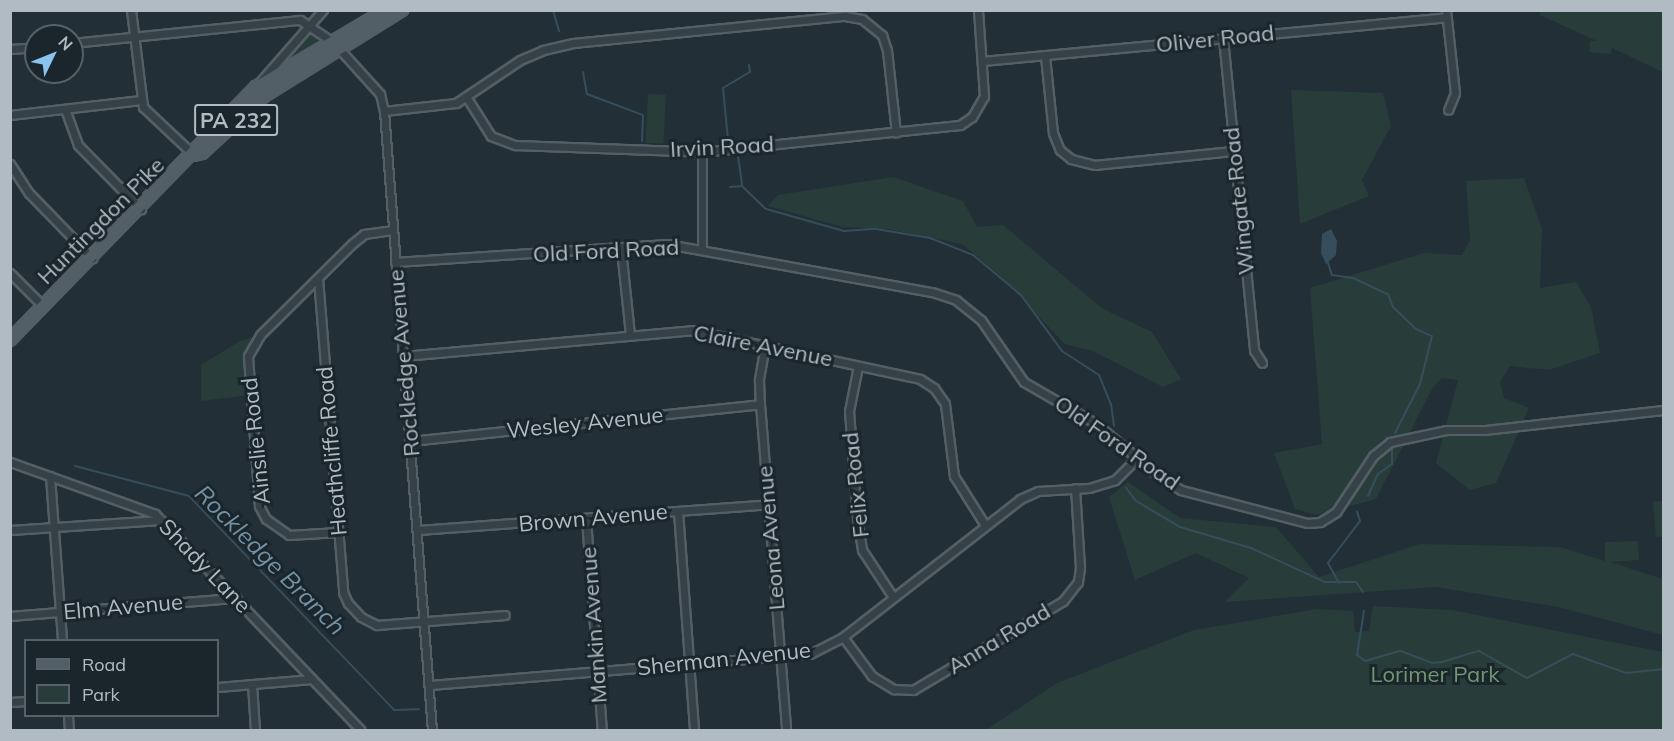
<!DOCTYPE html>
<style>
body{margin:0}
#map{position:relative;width:1674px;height:741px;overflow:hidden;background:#222f36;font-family:Mulish,sans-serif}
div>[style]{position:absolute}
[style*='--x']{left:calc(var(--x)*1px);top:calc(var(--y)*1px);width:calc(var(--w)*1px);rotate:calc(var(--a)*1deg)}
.green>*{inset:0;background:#283d39;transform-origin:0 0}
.water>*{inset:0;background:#364d5c}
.stream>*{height:2px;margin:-1px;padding:0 1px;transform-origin:1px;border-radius:1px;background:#364d5c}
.roads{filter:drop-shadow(2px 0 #535e65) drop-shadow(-2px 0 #535e65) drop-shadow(0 2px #535e65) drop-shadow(0 -2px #535e65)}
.minor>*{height:7px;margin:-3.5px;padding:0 3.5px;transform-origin:3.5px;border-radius:3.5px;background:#354047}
.primary>*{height:10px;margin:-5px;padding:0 5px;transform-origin:5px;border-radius:5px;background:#535f67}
span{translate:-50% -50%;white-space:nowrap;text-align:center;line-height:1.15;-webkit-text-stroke:6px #1b252c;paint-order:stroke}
.shield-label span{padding:2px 4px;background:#1b252c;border:2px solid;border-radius:4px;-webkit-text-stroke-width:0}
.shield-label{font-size:21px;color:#b0bbc4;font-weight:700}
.street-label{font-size:22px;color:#b0bbc4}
.park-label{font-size:22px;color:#709772}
.water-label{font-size:24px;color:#7292a5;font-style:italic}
.frame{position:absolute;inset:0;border:12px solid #b0bbc4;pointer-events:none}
.legend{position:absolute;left:24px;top:639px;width:195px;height:78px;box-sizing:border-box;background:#1b252c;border:2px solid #576169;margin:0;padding:8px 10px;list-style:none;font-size:18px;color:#b0bbc4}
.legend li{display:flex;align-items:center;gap:12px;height:30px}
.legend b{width:30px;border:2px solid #576169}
.north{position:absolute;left:24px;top:24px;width:60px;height:60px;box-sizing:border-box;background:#1b252c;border:2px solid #576169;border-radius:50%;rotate:47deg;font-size:16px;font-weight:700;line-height:24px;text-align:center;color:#b0bbc4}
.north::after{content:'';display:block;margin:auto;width:21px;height:27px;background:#89c4f0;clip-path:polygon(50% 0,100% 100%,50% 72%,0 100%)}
</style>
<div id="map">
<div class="green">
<div style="clip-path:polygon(1540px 11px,1663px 11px,1663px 72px,1612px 48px,1611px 54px,1589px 52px,1590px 41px,1597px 41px,1540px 15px)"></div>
<div style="clip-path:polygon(307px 32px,320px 42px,271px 73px)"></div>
<div style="clip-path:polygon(1291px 90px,1383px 93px,1391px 126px,1362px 180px,1369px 196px,1300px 224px)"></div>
<div style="left:648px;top:94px;width:18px;height:49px;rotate:3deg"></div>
<div style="clip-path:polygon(893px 177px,963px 201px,977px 227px,1003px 225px,1103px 309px,1152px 332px,1181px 379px,1163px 387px,1093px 351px,1065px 344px,999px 275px,962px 244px,888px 229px,843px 227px,768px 206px,778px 195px)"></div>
<div style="clip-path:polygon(1524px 178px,1542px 229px,1540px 288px,1576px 282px,1591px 307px,1600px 353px,1549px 370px,1510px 366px,1500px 382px,1504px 398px,1529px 408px,1496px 483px,1470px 490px,1436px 463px,1458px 380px,1442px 378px,1432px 389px,1376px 499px,1317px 515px,1295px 509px,1274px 453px,1322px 444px,1310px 288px,1424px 253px,1462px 255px,1470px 240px,1466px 181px)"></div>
<div style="clip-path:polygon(260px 335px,248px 356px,250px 395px,201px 401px,201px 365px,240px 341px)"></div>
<div style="clip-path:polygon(1128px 482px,1180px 518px,1276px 527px,1319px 577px,1420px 544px,1560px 547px,1605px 561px,1605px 542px,1638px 541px,1639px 560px,1610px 562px,1663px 579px,1663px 635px,1559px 607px,1436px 587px,1225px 602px,1249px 578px,1196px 553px,1135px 580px,1109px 497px)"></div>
<div style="clip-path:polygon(1663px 501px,1663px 536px,1656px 537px,1653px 502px)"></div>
<div style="clip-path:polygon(1373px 606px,1452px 610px,1663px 652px,1663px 730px,986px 730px,1057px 683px,1194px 630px,1317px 609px,1353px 611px,1355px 632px,1369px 631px)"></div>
</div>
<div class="water">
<div style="clip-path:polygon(1331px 229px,1337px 241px,1336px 255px,1326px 264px,1321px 253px,1322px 234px)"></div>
</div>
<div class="stream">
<div style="--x:553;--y:10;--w:22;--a:74"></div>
<div style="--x:583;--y:72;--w:22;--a:80"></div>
<div style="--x:587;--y:94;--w:60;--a:20.6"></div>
<div style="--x:643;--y:115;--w:26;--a:92"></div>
<div style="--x:728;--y:140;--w:52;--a:-95.5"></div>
<div style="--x:723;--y:88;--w:31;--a:-31"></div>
<div style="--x:750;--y:72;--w:7;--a:-98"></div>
<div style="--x:738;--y:156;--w:30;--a:82"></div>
<div style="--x:742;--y:186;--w:33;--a:44"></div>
<div style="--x:766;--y:209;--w:81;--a:15.8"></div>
<div style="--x:844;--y:231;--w:32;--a:-4"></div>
<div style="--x:876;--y:229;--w:55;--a:9.5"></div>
<div style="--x:930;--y:238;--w:46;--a:21.6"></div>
<div style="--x:973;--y:255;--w:62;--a:39.8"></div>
<div style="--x:1021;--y:295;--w:69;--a:53.8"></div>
<div style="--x:1062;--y:351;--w:44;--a:33"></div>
<div style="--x:1099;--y:375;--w:31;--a:68"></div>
<div style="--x:1111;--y:404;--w:22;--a:82"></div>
<div style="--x:730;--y:187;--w:12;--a:-5"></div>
<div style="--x:1328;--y:263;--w:13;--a:72"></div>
<div style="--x:1332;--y:275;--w:21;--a:8"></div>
<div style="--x:1353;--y:278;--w:38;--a:25"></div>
<div style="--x:1388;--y:294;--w:14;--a:69"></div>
<div style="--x:1393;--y:307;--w:32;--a:44"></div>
<div style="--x:1416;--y:329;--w:17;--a:24"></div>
<div style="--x:1432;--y:336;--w:49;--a:104"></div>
<div style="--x:1420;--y:384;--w:55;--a:117"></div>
<div style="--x:75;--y:466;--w:118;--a:14.7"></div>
<div style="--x:189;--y:496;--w:296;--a:46.2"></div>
<div style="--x:394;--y:710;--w:25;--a:-2"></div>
<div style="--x:1126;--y:488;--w:16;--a:52"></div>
<div style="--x:1136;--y:501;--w:51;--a:30.6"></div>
<div style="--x:1180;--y:527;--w:74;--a:16.5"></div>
<div style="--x:1251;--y:548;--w:81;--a:24.7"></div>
<div style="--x:1325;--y:582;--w:31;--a:0"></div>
<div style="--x:1356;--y:582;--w:12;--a:55"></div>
<div style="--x:1368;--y:496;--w:24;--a:-66"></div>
<div style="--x:1378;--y:474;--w:17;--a:-36"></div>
<div style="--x:1392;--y:464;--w:15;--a:-90"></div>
<div style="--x:1339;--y:583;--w:23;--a:-119"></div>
<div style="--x:1328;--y:563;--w:53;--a:-52.7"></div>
<div style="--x:1360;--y:521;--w:10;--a:-107"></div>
<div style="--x:1364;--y:611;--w:45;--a:99"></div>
<div style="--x:1357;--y:655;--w:10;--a:37"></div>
<div style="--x:1365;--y:661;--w:37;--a:-16"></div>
<div style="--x:1401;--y:651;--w:33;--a:21"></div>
<div style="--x:1432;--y:663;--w:10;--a:-6"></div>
<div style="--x:1442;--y:662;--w:39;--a:-17"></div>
<div style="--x:1479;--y:651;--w:55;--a:29.4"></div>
<div style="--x:1527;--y:678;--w:52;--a:-27.6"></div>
<div style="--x:1573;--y:654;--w:56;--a:19.7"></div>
<div style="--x:1626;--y:673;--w:38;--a:-6"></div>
</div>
<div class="roads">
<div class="minor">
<div style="--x:131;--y:10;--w:98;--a:82.9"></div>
<div style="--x:143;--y:107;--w:70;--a:43.3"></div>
<div style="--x:1446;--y:10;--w:83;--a:83.8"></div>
<div style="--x:1455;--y:93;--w:18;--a:112"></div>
<div style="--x:1223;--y:38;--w:314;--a:84.3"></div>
<div style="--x:1254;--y:350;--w:15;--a:58"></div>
<div style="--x:72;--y:43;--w:229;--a:-5.8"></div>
<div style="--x:300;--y:20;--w:40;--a:34"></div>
<div style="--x:333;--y:42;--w:70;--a:47.9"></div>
<div style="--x:380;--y:94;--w:17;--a:77"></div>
<div style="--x:384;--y:111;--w:621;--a:85.57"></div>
<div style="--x:10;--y:49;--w:26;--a:-4"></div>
<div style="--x:1045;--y:56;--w:77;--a:84.1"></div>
<div style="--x:1053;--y:133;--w:18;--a:68"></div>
<div style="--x:1060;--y:150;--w:14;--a:39"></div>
<div style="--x:1071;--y:159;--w:25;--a:14"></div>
<div style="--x:1095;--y:165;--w:140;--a:-5.8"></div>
<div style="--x:983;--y:61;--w:465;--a:-5.4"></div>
<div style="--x:259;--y:83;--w:97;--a:-48.8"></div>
<div style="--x:467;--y:98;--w:45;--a:57.7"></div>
<div style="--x:491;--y:136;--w:26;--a:21"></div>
<div style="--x:515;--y:145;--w:187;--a:2.1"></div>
<div style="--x:702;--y:152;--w:259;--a:-6"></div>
<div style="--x:960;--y:125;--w:14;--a:-34"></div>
<div style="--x:972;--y:117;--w:24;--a:-60"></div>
<div style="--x:984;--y:96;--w:86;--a:-94"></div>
<div style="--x:65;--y:109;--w:38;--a:70"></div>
<div style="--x:78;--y:145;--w:90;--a:45.5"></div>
<div style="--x:384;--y:111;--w:72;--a:-6.3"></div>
<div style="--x:456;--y:103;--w:77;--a:-33.9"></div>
<div style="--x:520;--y:60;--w:25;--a:-23"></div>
<div style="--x:543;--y:50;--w:31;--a:-13"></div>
<div style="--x:573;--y:43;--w:273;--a:-5.7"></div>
<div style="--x:845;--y:16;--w:17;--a:10"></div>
<div style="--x:862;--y:19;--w:26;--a:39"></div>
<div style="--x:882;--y:35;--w:16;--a:72"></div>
<div style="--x:887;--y:50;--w:83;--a:83.8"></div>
<div style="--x:10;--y:115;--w:132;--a:-6.5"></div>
<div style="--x:10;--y:164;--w:35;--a:57"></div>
<div style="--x:29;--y:193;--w:91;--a:45.9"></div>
<div style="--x:621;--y:249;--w:85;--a:84"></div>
<div style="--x:702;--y:249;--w:97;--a:-90"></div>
<div style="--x:395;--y:262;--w:273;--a:-3.8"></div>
<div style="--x:667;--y:244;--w:269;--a:10.3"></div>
<div style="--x:932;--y:292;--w:25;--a:18"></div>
<div style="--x:956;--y:300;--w:32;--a:39"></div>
<div style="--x:981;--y:320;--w:75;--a:55.3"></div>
<div style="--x:1024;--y:382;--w:82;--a:30"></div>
<div style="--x:1095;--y:423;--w:86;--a:39.8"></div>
<div style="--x:1161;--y:478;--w:23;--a:31"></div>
<div style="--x:1181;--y:490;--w:131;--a:14.6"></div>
<div style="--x:1308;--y:523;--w:12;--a:-5"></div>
<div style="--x:1320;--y:522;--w:19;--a:-32"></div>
<div style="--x:1336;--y:512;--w:67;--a:-56.5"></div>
<div style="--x:1373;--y:456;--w:22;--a:-39"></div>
<div style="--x:1390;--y:442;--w:57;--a:-12.1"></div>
<div style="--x:1446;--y:430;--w:39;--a:0"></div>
<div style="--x:1485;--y:430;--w:180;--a:-6.4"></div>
<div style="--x:10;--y:273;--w:47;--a:45"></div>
<div style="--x:318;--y:278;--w:315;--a:85.4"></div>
<div style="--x:343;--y:592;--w:12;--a:66"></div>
<div style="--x:348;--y:603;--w:19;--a:47"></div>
<div style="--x:361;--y:617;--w:18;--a:27"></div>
<div style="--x:377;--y:625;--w:128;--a:-4.5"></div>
<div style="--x:765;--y:345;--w:36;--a:100"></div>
<div style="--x:759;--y:380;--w:24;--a:88"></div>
<div style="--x:760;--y:404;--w:327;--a:85.4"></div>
<div style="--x:403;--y:356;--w:290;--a:-5.1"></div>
<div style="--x:692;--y:330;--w:233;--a:12.1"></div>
<div style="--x:920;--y:379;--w:17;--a:33"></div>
<div style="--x:934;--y:388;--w:19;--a:55"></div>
<div style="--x:945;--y:404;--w:73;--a:82.9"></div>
<div style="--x:954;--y:476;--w:58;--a:57.7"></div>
<div style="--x:858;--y:366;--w:46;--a:101.3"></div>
<div style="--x:849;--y:411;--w:107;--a:85.7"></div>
<div style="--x:857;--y:518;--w:32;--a:81"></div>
<div style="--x:862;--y:550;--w:56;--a:56.6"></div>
<div style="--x:410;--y:441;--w:352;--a:-6"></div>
<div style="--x:10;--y:462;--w:154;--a:19.7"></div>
<div style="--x:155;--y:514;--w:298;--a:46.4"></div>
<div style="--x:50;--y:476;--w:164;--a:85.8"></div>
<div style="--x:678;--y:511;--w:220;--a:85.8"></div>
<div style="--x:586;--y:519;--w:212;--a:85.7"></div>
<div style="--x:10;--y:530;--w:151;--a:-3.8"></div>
<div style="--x:418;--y:530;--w:351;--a:-4.2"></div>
<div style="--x:338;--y:532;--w:49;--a:176.5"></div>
<div style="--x:289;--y:535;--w:28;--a:-145"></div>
<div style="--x:266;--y:519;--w:15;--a:-118"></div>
<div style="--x:259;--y:506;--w:150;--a:-94.2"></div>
<div style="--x:248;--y:356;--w:24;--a:-60"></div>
<div style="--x:260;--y:335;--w:131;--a:-44.7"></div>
<div style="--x:353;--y:243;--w:14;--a:-39"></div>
<div style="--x:364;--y:234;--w:28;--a:-8"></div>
<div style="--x:10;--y:616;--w:227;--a:-4.6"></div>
<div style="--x:843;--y:637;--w:49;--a:53.4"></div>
<div style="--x:872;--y:676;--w:26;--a:31"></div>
<div style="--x:894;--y:689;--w:19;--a:3"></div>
<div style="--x:913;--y:690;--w:174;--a:-30.7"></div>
<div style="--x:1063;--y:601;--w:24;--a:-52"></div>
<div style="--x:1078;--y:582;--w:15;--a:-82"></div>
<div style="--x:1080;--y:567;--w:79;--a:-93.6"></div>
<div style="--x:252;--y:684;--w:46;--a:86.3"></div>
<div style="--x:430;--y:685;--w:381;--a:-4.7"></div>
<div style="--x:810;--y:654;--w:37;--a:-27"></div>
<div style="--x:843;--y:637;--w:224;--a:-37.9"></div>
<div style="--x:1020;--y:499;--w:20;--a:-24"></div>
<div style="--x:1038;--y:491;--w:51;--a:-3.4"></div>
<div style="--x:1089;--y:488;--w:27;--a:-17"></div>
<div style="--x:1115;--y:480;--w:30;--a:-45"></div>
<div style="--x:218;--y:687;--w:94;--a:-4.9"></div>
<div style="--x:10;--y:702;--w:16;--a:-4"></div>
<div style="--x:68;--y:716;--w:14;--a:86"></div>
</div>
<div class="primary">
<div style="--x:194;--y:155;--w:8;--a:-14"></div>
<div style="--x:202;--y:153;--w:84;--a:-42.6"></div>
<div style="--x:264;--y:96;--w:163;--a:-31.9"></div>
<div style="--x:10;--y:340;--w:353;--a:-45.8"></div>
<div style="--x:256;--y:87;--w:151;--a:-30.6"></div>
</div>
</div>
<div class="shield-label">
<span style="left:236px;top:120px">PA 232</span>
</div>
<div class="street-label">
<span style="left:1215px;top:39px;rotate:-6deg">Oliver Road</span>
<span style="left:722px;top:147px;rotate:-3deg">Irvin Road</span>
<span style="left:1239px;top:201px;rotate:-96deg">Wingate Road</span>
<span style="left:101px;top:221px;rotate:-45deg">Huntingdon Pike</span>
<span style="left:606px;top:251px;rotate:-3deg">Old Ford Road</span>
<span style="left:763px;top:346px;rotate:11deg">Claire Avenue</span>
<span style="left:404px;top:363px;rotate:-95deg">Rockledge Avenue</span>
<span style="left:585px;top:423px;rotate:-6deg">Wesley Avenue</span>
<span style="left:256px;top:441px;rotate:-96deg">Ainslie Road</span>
<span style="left:1117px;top:443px;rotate:35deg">Old Ford Road</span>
<span style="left:332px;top:451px;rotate:-95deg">Heathcliffe Road</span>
<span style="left:856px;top:485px;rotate:-96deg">Felix Road</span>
<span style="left:593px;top:518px;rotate:-5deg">Brown Avenue</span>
<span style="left:771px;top:538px;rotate:-95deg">Leona Avenue</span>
<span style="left:205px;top:566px;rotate:46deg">Shady Lane</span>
<span style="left:123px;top:607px;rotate:-5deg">Elm Avenue</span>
<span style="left:594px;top:625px;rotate:-94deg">Mankin Avenue</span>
<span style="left:999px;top:639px;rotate:-31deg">Anna Road</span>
<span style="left:724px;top:659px;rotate:-6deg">Sherman Avenue</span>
</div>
<div class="park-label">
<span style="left:1435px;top:675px">Lorimer Park</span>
</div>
<div class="water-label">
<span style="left:270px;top:560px;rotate:45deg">Rockledge Branch</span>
</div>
<div class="frame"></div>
<ul class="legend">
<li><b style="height:8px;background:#535f67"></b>Road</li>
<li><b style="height:16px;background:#283d39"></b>Park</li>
</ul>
<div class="north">N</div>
</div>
